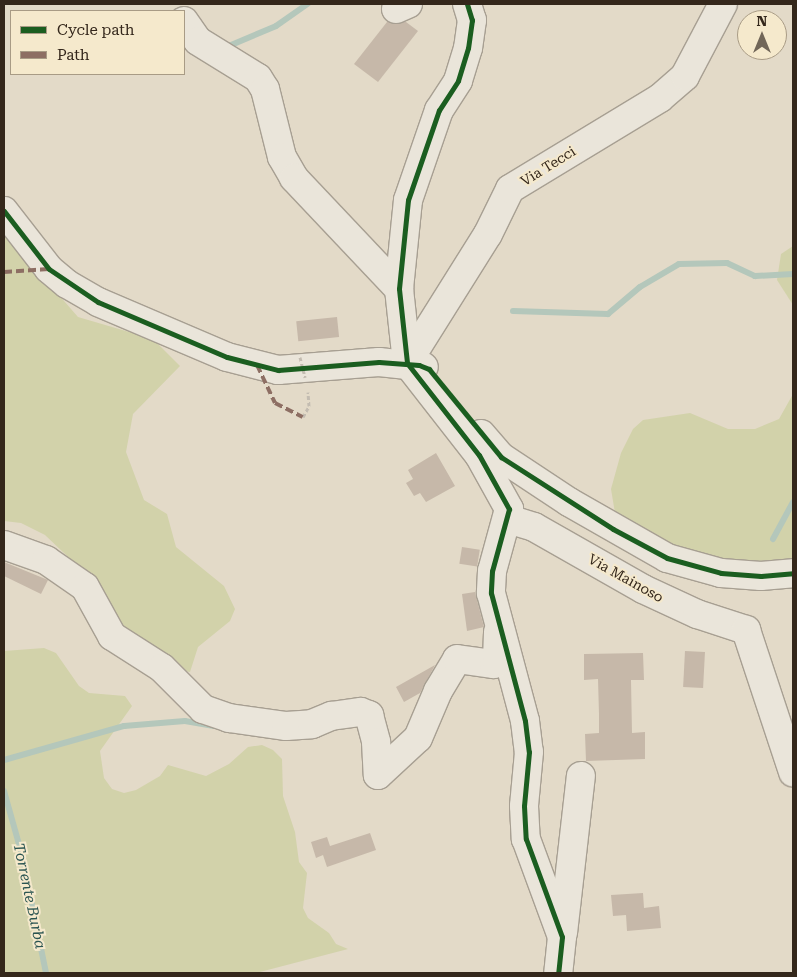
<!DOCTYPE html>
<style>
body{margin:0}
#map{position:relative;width:797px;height:977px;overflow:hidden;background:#e3dac8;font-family:"Roboto Serif",serif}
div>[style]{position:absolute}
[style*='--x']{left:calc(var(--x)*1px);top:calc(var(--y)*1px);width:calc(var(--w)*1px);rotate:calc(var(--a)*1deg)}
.green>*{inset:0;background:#d2d2aa}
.stream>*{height:6px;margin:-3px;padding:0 3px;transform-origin:3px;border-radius:3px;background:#b4c7bb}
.building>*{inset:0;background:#c6b8a9;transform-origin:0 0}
.path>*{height:3px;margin-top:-1.5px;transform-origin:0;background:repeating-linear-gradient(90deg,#c3bcb1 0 4px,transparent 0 6.5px)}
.roads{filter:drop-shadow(1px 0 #a79f92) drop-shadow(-1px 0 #a79f92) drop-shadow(0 1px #a79f92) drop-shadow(0 -1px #a79f92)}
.minor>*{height:28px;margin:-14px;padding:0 14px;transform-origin:14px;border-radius:14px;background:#eae5da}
.path-bridge>*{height:3px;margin-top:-1.5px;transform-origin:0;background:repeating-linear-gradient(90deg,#c3bcb1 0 4px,transparent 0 6.5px)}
.quiet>*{height:4px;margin-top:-2px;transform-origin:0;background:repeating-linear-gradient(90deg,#8d6e63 0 8px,transparent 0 12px)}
.cycleway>*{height:5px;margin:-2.5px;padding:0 2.5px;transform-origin:2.5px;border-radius:2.5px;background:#1b5e20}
span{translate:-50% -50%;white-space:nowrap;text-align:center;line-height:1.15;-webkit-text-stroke:4px #f5e9cc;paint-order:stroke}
.street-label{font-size:14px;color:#34271b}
.water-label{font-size:15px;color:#2a5451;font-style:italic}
.frame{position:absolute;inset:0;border:5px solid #34271b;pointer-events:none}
.legend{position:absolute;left:10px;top:10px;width:175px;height:65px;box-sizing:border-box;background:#f5e9cc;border:1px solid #a89b85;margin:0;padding:6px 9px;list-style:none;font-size:15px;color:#34271b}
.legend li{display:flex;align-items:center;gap:10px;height:25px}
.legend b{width:25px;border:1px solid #a89b85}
.north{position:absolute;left:737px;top:10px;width:50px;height:50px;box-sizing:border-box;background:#f5e9cc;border:1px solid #a89b85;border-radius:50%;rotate:0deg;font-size:14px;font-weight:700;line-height:20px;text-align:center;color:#34271b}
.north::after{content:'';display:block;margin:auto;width:18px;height:22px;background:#716658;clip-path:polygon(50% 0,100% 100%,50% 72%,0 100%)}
</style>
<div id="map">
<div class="green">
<div style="clip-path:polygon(4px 232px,78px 317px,153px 339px,180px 366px,133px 414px,126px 452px,144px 500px,167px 514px,176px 547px,224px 586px,235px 609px,230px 621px,198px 647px,190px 672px,178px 670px,131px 639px,84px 572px,45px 535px,21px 523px,4px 521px)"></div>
<div style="clip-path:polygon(793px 246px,793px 305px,777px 280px,781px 254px)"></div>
<div style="clip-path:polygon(793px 394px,793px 569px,695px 562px,615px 513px,611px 489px,621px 453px,633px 429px,643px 420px,690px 413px,728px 429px,755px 429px,779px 419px)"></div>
<div style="clip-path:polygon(44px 648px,56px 653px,79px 686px,89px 693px,125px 696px,132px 706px,100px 751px,104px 778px,112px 789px,124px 793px,136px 790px,160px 776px,168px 765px,206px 776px,229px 764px,248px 747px,262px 745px,273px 750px,282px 759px,283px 796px,295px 832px,299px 862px,307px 873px,303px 908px,308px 918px,329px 933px,336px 944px,348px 949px,256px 973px,4px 973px,4px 651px)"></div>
</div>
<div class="stream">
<div style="--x:224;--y:48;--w:56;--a:-22.9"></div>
<div style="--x:276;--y:26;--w:39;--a:-35"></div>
<div style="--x:513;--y:311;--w:95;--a:1.8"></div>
<div style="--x:608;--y:314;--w:42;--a:-40.2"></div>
<div style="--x:640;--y:287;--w:45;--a:-30.5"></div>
<div style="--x:679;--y:264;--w:48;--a:-1.2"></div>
<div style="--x:727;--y:263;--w:31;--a:25"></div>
<div style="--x:755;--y:276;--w:38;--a:-3"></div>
<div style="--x:773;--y:539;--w:42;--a:-61.6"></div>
<div style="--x:4;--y:760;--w:125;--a:-15.8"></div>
<div style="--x:124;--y:726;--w:61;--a:-4.7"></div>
<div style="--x:185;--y:721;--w:28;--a:10"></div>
<div style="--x:4;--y:791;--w:66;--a:74.3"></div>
<div style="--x:22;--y:855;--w:120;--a:78.5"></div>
</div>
<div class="building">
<div style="clip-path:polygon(387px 22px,406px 22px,418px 31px,378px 82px,354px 64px)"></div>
<div style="left:337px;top:317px;width:20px;height:41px;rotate:84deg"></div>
<div style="clip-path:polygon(436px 453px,455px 486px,426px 502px,420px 493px,414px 496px,406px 483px,413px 479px,408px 470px)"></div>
<div style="left:462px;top:547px;width:18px;height:17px;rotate:9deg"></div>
<div style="clip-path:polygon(4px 562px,48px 580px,41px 594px,4px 576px)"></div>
<div style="clip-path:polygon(475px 592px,484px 627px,467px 631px,462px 594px)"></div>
<div style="left:685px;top:651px;width:20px;height:36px;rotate:3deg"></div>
<div style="clip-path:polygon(643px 653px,644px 680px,631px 680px,632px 733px,645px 732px,645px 759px,586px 761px,585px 734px,599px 733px,599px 714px,598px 679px,584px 680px,584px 654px)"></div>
<div style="clip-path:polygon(435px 665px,420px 693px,404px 702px,396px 687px)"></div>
<div style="clip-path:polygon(370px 833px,376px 850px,327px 867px,323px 855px,316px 858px,311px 842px,327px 837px,330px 846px)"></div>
<div style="clip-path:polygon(643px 893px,644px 908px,659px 906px,661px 928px,627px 931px,626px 915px,613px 916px,611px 895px)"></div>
</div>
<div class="path">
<div style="--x:303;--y:417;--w:13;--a:-61"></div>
<div style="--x:309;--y:406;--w:14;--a:-94"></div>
</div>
<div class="roads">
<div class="minor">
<div style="--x:467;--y:4;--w:17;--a:73"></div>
<div style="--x:472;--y:20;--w:28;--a:98"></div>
<div style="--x:468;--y:48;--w:34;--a:107"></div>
<div style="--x:458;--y:81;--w:35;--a:123"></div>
<div style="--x:439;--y:110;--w:95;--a:109"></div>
<div style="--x:408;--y:200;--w:89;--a:95.8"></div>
<div style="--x:399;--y:289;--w:74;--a:83.8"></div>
<div style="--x:407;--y:363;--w:117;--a:52"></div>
<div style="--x:479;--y:455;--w:62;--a:60.9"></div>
<div style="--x:509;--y:509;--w:64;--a:105.3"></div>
<div style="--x:492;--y:571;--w:22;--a:93"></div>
<div style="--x:491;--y:593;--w:132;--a:75.1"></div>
<div style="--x:525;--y:721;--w:31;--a:83"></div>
<div style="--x:529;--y:752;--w:54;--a:95.3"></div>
<div style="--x:524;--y:806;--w:33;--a:87"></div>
<div style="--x:526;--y:839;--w:104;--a:69.8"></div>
<div style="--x:562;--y:937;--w:36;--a:96"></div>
<div style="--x:396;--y:9;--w:13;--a:-23"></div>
<div style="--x:184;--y:21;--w:24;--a:55"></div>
<div style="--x:198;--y:41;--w:70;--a:31.7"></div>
<div style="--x:258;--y:78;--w:13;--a:58"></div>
<div style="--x:265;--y:89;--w:70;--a:76"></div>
<div style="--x:282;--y:157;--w:24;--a:60"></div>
<div style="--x:294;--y:178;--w:153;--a:46.6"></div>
<div style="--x:4;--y:211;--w:73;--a:52.2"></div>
<div style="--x:49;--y:269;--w:23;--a:40"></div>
<div style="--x:67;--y:284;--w:36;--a:30"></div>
<div style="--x:98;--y:302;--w:140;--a:23.1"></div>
<div style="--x:227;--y:357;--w:53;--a:14.3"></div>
<div style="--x:278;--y:370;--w:101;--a:-4.5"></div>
<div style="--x:379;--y:362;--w:45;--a:6.3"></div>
<div style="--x:407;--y:363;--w:152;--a:-57.9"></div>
<div style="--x:488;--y:234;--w:50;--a:-63.9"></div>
<div style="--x:510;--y:189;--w:175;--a:-31.2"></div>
<div style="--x:660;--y:98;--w:33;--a:-41"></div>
<div style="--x:685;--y:76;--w:81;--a:-62.2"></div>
<div style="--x:481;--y:434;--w:30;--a:49"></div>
<div style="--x:501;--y:457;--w:82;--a:33.5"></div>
<div style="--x:569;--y:502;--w:113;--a:29.7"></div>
<div style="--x:667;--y:558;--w:56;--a:15.5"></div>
<div style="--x:721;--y:573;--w:40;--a:4.3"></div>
<div style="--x:761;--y:576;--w:32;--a:-5"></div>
<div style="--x:508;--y:519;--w:27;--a:17"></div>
<div style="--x:534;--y:527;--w:125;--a:29.6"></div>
<div style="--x:643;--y:589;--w:60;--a:24.8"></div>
<div style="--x:697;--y:614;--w:52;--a:18.1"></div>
<div style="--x:746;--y:630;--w:150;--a:71.7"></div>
<div style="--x:4;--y:545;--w:45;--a:19.7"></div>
<div style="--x:46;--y:560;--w:47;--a:34.7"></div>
<div style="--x:85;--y:587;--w:56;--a:61.1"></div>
<div style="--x:112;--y:636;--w:59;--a:32.6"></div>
<div style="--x:162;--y:668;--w:58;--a:45"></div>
<div style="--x:203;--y:709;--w:28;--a:19"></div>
<div style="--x:229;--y:718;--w:58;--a:8"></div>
<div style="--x:286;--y:726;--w:26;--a:-4"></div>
<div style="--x:312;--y:724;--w:21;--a:-23"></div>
<div style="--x:331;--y:716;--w:30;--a:-8"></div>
<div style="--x:361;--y:712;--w:9;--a:21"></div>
<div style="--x:369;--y:715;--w:28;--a:75"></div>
<div style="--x:376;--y:742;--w:33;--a:87"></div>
<div style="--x:378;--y:775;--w:54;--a:-42.8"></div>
<div style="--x:418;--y:738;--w:51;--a:-66.9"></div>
<div style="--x:438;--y:691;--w:37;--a:-59"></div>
<div style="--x:457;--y:659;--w:37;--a:8"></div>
<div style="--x:494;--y:664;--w:4;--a:-45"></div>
<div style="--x:497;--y:661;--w:29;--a:-88"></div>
<div style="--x:563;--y:933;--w:158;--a:-83.5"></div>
</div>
</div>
<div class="path-bridge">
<div style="--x:300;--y:357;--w:21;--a:76"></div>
</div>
<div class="quiet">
<div style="--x:4;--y:272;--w:45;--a:-3.8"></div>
<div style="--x:257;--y:365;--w:42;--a:64.7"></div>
<div style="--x:275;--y:403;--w:31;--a:27"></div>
</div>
<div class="cycleway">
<div style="--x:467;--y:4;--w:17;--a:73"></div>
<div style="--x:472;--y:20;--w:28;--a:98"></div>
<div style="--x:468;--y:48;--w:34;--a:107"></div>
<div style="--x:458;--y:81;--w:35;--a:123"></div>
<div style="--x:439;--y:110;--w:95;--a:109"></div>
<div style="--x:408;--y:200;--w:89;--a:95.8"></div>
<div style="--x:399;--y:289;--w:74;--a:83.8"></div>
<div style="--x:407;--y:363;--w:117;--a:52"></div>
<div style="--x:479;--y:455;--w:62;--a:60.9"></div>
<div style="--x:509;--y:509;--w:64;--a:105.3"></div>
<div style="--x:492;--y:571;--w:22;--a:93"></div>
<div style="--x:491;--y:593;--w:132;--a:75.1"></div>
<div style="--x:525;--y:721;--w:31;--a:83"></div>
<div style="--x:529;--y:752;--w:54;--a:95.3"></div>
<div style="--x:524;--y:806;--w:33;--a:87"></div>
<div style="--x:526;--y:839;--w:104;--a:69.8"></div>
<div style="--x:562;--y:937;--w:36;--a:96"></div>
<div style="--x:4;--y:211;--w:73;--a:52.2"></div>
<div style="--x:49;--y:269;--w:59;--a:34"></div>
<div style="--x:98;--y:302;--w:140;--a:23.1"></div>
<div style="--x:227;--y:357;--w:53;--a:14.3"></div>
<div style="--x:278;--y:370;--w:101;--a:-4.5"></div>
<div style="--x:379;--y:362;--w:40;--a:4.3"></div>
<div style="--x:419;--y:365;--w:11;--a:22"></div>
<div style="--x:429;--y:369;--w:114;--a:50.7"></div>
<div style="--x:501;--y:457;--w:133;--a:32.7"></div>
<div style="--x:613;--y:529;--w:61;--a:28.2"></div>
<div style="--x:667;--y:558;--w:56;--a:15.5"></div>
<div style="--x:721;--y:573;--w:40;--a:4.3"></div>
<div style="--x:761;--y:576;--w:32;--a:-5"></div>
</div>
<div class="street-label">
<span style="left:548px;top:166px;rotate:-32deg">Via Tecci</span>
<span style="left:626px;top:578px;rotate:29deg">Via Mainoso</span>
</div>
<div class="water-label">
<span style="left:29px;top:896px;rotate:78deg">Torrente Burba</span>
</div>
<div class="frame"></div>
<ul class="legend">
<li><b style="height:6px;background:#1b5e20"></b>Cycle path</li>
<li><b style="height:6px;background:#8d6e63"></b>Path</li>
</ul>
<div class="north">N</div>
</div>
